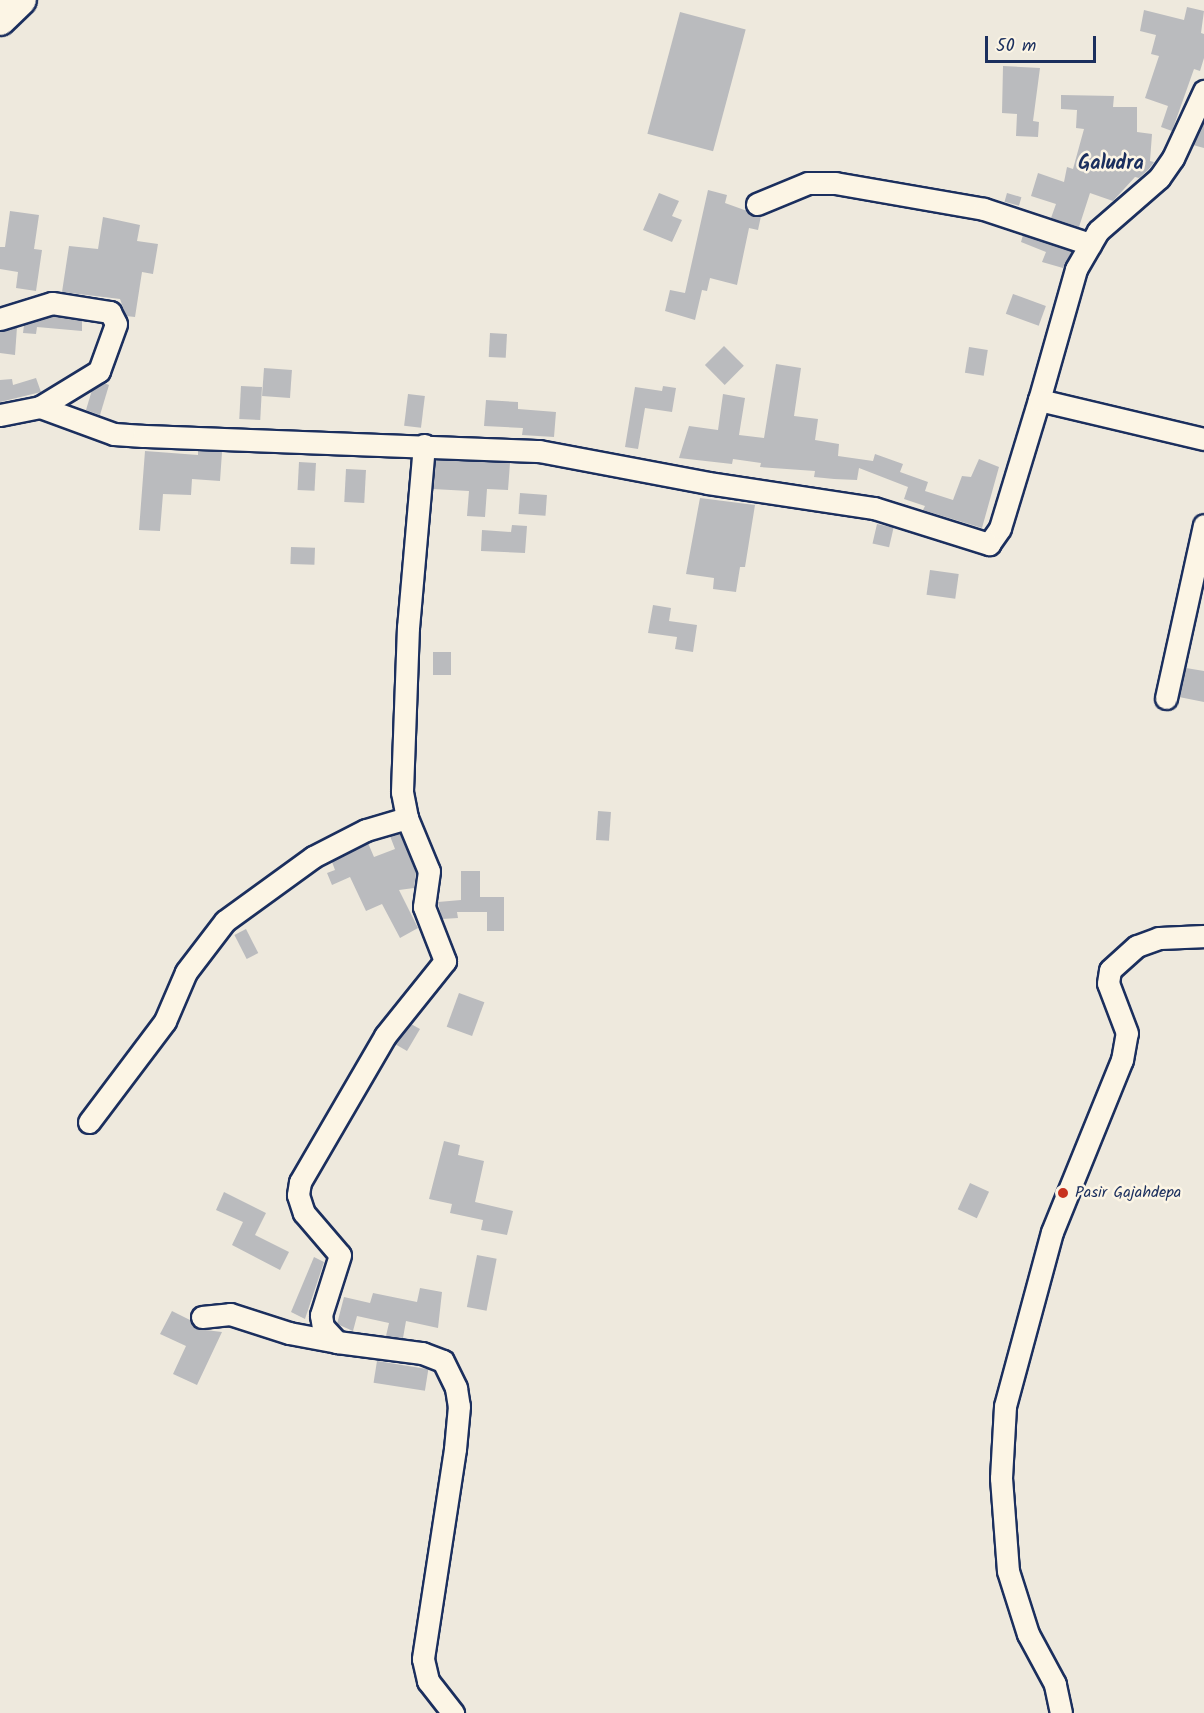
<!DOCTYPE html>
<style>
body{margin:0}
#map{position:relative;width:1204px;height:1713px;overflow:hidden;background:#eee9dd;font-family:Kalam,sans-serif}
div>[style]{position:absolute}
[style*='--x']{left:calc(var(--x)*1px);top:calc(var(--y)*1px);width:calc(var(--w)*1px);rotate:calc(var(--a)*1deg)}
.building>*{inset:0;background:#babbbe;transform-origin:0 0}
.roads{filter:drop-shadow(2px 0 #1b2f5e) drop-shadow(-2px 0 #1b2f5e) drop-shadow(0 2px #1b2f5e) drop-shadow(0 -2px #1b2f5e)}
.minor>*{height:21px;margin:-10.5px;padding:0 10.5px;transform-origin:10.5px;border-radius:10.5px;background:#fcf5e5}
.highway>*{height:30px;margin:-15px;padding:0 15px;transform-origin:15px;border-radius:15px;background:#fcf5e5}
.dots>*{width:16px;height:16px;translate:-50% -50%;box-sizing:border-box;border:3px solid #fcf5e5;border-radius:50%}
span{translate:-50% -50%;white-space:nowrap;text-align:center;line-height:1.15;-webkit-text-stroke:5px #fcf5e5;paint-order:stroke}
.poi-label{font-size:16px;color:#1b2f5e}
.left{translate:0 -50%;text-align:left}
.quarter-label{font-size:20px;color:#1b2f5e;font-weight:700}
.scale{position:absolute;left:985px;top:36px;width:111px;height:27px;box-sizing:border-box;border:3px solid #1b2f5e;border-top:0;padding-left:8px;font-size:18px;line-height:21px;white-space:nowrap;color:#1b2f5e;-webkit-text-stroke:4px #fcf5e5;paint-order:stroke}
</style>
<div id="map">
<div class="building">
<div style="clip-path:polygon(1187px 7px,1204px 11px,1201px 33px,1204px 34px,1204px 58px,1200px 71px,1194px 69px,1172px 131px,1161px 127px,1168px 106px,1145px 98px,1159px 56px,1151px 54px,1156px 35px,1140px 31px,1144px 10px,1184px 20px)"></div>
<div style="left:680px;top:12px;width:68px;height:126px;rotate:15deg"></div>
<div style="clip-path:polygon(1003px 66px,1040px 68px,1033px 121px,1039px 122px,1038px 137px,1016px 136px,1017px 114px,1002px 113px)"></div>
<div style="clip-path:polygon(1061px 95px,1114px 96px,1113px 107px,1137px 107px,1137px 132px,1152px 134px,1150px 161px,1154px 162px,1149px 169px,1139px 178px,1135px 177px,1113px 201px,1090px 193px,1079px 227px,1051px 218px,1056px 204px,1031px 196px,1038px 173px,1064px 182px,1067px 167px,1073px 169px,1084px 129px,1076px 128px,1077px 110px,1061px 109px)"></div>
<div style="clip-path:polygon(1204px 121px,1204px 148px,1193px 145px)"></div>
<div style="clip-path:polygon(708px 190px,727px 195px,725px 203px,761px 216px,758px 230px,749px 228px,737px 285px,710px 278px,707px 291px,702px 290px,695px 320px,665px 311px,670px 290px,685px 293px)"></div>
<div style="clip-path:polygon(659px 193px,679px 201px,672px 216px,682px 220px,672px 242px,643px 230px)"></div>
<div style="left:1007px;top:193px;width:15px;height:9px;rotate:16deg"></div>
<div style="clip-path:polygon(10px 211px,39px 215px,34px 249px,42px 250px,36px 291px,16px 288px,18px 272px,0 269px,0 247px,5px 247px)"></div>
<div style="clip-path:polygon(103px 217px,140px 225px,137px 241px,158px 244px,153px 274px,142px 272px,135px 317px,126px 316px,120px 299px,62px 292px,69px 246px,98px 249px)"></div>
<div style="clip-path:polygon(1023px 235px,1072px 251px,1063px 268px,1042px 262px,1046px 252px,1021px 242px)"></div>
<div style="left:1013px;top:294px;width:35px;height:21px;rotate:20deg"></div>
<div style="clip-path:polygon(53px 316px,82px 321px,82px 331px,37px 327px,36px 334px,23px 333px,24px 325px)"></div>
<div style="clip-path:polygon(17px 327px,15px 355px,0 353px,0 331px)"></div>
<div style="left:490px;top:333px;width:17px;height:24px;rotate:3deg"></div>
<div style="left:724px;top:346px;width:28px;height:27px;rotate:45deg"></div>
<div style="left:969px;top:347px;width:19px;height:26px;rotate:9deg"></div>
<div style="clip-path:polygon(776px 364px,801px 368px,794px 416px,818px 419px,815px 440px,839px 444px,838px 456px,873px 461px,875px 454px,903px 464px,900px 472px,928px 482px,925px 491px,953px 500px,962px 476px,971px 477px,979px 459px,999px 467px,982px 528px,923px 510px,925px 506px,904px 499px,908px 487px,859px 468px,857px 480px,834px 479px,814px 477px,815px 471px,760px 467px,761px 463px,733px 459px,732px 464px,679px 458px,689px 426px,718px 430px,723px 394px,745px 398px,739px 435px,764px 438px)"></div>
<div style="left:264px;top:368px;width:28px;height:28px;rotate:4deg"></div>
<div style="clip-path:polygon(36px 378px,41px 392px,0 402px,0 380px,12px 379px,13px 385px)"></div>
<div style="clip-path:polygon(104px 383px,109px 385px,100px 415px,86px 410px,92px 390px)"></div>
<div style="left:241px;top:386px;width:21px;height:33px;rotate:3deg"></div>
<div style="clip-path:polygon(663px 386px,676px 388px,672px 412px,645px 408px,638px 449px,625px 447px,635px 387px,662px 391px)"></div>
<div style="left:408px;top:394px;width:17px;height:32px;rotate:7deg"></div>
<div style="clip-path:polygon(486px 400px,518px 402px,518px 409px,556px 412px,554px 437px,522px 435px,523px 428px,484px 426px)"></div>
<div style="clip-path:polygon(145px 451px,198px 455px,198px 451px,222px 452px,220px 481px,192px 479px,191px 495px,163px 494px,160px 531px,139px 530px)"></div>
<div style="clip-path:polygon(435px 460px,510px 463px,508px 490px,487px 489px,485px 517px,467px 516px,469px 491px,433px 489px)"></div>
<div style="left:299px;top:462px;width:17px;height:28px;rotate:3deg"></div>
<div style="left:346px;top:469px;width:20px;height:33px;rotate:3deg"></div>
<div style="left:520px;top:493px;width:27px;height:21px;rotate:4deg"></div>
<div style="clip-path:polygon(700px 498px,755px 505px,745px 567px,740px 567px,736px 592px,713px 589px,714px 578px,686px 574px)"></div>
<div style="left:877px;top:524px;width:17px;height:20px;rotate:13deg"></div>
<div style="clip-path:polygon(512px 525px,527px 526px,525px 553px,481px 551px,482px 530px,511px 532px)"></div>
<div style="left:291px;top:547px;width:24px;height:17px;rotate:2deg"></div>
<div style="left:930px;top:570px;width:29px;height:25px;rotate:8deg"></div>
<div style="clip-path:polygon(653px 605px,671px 608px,669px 621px,697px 625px,693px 652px,675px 649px,677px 637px,648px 633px)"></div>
<div style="left:433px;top:652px;width:18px;height:23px"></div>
<div style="clip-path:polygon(1186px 668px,1204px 671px,1204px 702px,1179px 697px)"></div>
<div style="left:598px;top:811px;width:13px;height:29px;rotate:4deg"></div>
<div style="clip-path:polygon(400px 833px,416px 873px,414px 888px,399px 890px,418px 928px,400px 938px,382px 904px,366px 911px,350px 877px,332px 885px,327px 873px,335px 870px,332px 862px,368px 843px,374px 857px,395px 849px,390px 836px)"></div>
<div style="clip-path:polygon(461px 871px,480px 871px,480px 897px,504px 897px,504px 931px,487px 931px,487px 912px,457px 912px,458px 918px,442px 919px,438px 902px,461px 900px)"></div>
<div style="left:246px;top:929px;width:27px;height:13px;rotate:63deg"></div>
<div style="left:459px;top:993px;width:27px;height:36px;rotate:20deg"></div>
<div style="clip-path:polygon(411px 1024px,420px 1029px,407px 1051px,395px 1044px)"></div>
<div style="clip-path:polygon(444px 1141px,460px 1145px,458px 1155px,484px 1161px,475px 1202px,513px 1211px,507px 1235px,481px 1230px,483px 1220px,450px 1213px,452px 1204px,429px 1199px)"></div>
<div style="left:970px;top:1183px;width:21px;height:29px;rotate:25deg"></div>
<div style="clip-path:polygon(224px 1192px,266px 1213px,255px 1235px,289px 1252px,280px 1270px,232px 1245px,243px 1222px,216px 1210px)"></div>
<div style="left:477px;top:1255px;width:20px;height:53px;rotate:11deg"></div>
<div style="clip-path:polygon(314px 1257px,324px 1262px,305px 1319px,291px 1312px)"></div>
<div style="clip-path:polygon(420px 1288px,442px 1292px,438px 1328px,406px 1321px,403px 1338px,386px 1336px,389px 1323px,357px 1316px,353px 1331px,337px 1324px,344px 1297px,370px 1303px,373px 1293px,417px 1302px)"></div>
<div style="clip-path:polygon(172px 1311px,190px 1320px,197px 1329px,222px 1332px,197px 1385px,173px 1374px,186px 1346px,160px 1334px)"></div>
<div style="left:377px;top:1361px;width:52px;height:22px;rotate:9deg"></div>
</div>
<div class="roads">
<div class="minor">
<div style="--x:757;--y:204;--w:55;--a:-22.4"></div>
<div style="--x:808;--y:183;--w:27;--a:0"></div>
<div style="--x:835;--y:183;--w:151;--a:9.9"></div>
<div style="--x:984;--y:209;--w:112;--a:18.3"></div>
<div style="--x:0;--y:319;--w:54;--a:-17.1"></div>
<div style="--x:52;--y:303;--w:59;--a:8.8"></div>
<div style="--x:110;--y:312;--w:13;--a:63"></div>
<div style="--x:116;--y:324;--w:50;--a:109.9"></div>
<div style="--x:99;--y:371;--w:69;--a:148.6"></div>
<div style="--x:1039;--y:400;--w:136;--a:-74.2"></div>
<div style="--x:1076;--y:269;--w:44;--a:-59.9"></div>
<div style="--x:1098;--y:231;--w:81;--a:-41"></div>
<div style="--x:1159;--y:178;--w:24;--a:-55"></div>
<div style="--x:1173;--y:158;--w:74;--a:-65.2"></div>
<div style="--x:0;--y:415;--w:41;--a:-11.3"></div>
<div style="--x:40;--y:407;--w:79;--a:20"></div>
<div style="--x:114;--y:434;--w:29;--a:4"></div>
<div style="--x:143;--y:436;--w:396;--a:2.2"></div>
<div style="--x:539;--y:451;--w:172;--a:10.7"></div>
<div style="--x:708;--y:483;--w:168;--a:8.6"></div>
<div style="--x:874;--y:508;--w:121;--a:17.4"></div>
<div style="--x:989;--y:544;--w:19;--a:-55"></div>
<div style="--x:1000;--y:528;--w:134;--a:-73.1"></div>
<div style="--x:1039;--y:400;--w:170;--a:13.3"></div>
<div style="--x:424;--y:445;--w:183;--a:95"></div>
<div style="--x:408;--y:627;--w:165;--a:92.1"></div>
<div style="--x:402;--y:792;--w:26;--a:79"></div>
<div style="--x:407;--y:818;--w:57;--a:67.5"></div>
<div style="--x:429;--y:871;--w:36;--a:98"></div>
<div style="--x:424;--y:907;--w:58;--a:68.7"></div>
<div style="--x:445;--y:961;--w:96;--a:128.7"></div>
<div style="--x:385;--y:1036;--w:169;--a:120.2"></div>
<div style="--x:300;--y:1182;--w:13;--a:99"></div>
<div style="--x:298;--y:1195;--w:19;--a:72"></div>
<div style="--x:304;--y:1213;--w:55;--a:49.4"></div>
<div style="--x:340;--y:1255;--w:63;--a:107.6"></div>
<div style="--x:321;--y:1315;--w:12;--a:81"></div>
<div style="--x:323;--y:1327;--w:21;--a:47"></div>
<div style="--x:337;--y:1342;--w:86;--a:7.4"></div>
<div style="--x:422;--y:1353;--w:22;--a:21"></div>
<div style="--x:443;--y:1361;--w:30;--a:64"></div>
<div style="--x:456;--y:1388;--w:18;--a:81"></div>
<div style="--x:459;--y:1406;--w:43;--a:95.3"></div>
<div style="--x:455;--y:1449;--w:212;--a:98.7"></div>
<div style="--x:423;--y:1659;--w:23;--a:77"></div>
<div style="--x:428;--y:1681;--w:41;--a:52"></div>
<div style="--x:1166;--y:698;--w:177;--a:-77.6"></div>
<div style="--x:89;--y:1122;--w:126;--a:-53"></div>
<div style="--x:165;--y:1021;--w:53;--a:-66.8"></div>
<div style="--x:186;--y:972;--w:64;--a:-52.6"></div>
<div style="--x:225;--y:921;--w:109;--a:-36"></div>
<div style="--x:313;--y:857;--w:59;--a:-27"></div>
<div style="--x:366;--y:830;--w:43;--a:-16.3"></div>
<div style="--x:202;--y:1317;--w:28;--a:-6"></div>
<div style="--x:230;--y:1314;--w:62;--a:17.9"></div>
<div style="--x:289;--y:1333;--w:49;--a:10.6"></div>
<div style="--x:1061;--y:1713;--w:30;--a:-102"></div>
<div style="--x:1055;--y:1684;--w:57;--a:-118.4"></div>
<div style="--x:1028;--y:1634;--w:66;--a:-107.6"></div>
<div style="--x:1008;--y:1571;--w:93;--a:-94.3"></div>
<div style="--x:1001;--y:1478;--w:72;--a:-86.8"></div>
<div style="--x:1005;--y:1406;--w:180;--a:-74.9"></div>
<div style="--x:1052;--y:1232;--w:186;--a:-67.9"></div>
<div style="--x:1122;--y:1060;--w:27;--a:-80"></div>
<div style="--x:1127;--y:1033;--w:53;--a:-110.8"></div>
<div style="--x:1108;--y:983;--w:13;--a:-81"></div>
<div style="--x:1110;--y:970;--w:36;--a:-42"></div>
<div style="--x:1137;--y:946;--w:23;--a:-20"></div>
<div style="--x:1159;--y:938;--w:45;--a:-2.5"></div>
</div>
<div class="highway">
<div style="--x:0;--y:20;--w:29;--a:-44"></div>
</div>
</div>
<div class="dots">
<div style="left:1063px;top:1193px;background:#c8321e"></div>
</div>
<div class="poi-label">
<span class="left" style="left:1075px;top:1193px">Pasir Gajahdepa</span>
</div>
<div class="quarter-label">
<span style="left:1111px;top:164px">Galudra</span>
</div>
<div class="scale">50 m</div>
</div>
